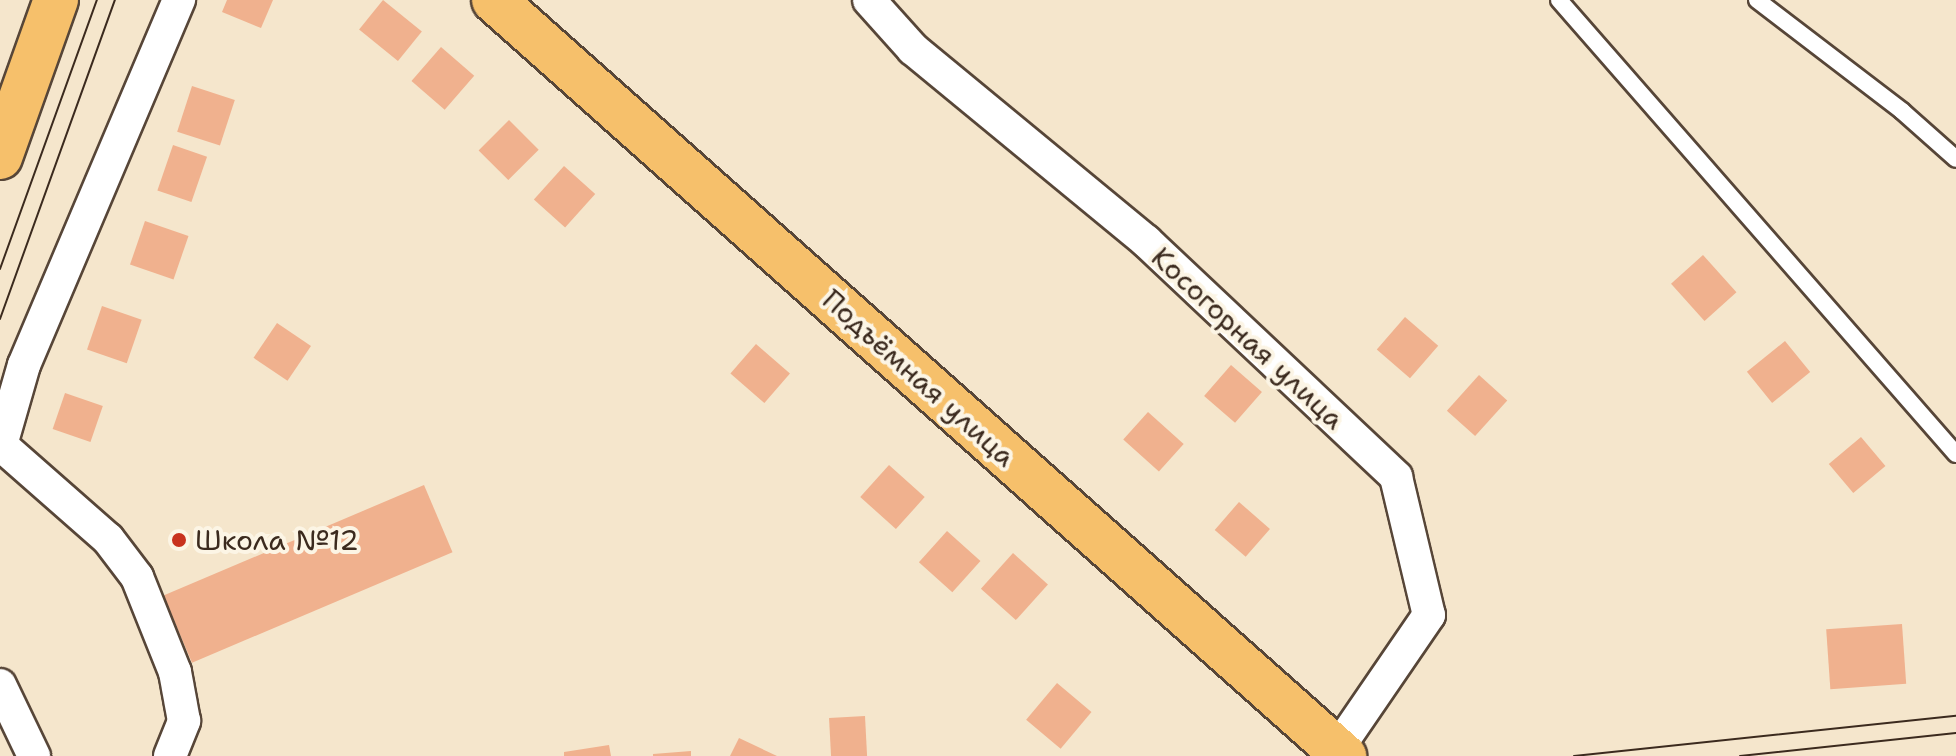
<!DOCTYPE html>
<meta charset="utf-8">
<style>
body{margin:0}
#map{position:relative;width:1956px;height:756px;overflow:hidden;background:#f5e6cc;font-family:"Shantell Sans",sans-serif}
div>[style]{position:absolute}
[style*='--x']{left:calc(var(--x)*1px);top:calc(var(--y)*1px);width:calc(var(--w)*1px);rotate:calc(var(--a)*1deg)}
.building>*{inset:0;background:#f0b18e;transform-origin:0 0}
.roads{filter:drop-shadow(2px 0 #574638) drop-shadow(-2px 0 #574638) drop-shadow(0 2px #574638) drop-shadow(0 -2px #574638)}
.lane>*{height:16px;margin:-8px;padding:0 8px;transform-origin:8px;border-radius:8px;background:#fff}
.street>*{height:32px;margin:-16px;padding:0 16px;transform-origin:16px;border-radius:16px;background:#fff}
.primary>*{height:44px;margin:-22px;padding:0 22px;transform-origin:22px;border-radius:22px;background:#f6c06b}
.tram>*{height:2px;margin:-1px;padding:0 1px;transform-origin:1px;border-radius:1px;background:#3b2a1e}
.dots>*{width:22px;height:22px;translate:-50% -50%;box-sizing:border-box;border:4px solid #fcf5e5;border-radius:50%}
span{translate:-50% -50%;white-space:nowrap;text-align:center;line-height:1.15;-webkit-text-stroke:8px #fcf5e5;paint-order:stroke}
.street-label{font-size:28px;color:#3b2a1e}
.poi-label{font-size:28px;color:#3b2a1e}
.left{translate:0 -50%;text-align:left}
</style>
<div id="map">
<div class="building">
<div style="clip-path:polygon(227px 0,273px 0,261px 28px,222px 12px)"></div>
<div style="left:383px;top:0;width:50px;height:38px;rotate:39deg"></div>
<div style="left:441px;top:47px;width:44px;height:45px;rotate:41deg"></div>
<div style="left:192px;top:86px;width:45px;height:48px;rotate:18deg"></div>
<div style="left:509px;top:120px;width:42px;height:43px;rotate:45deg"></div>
<div style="left:173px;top:145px;width:36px;height:48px;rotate:19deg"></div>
<div style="left:564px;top:166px;width:42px;height:45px;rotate:42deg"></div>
<div style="left:145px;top:221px;width:46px;height:46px;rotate:19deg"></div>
<div style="left:1703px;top:255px;width:50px;height:43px;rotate:48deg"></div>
<div style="left:102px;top:306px;width:42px;height:46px;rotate:19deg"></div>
<div style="left:1405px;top:317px;width:44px;height:43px;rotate:41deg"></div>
<div style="left:277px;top:323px;width:41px;height:42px;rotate:34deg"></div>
<div style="left:1785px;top:341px;width:40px;height:49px;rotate:51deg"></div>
<div style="left:756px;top:344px;width:45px;height:39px;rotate:41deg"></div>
<div style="left:1231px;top:365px;width:41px;height:41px;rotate:41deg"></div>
<div style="left:1479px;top:375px;width:38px;height:48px;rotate:42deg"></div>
<div style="left:65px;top:393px;width:40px;height:38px;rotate:19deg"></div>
<div style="left:1148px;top:412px;width:48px;height:37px;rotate:42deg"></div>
<div style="left:1861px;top:437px;width:38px;height:42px;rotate:50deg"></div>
<div style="left:889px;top:465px;width:48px;height:43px;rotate:42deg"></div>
<div style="left:424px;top:485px;width:73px;height:283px;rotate:67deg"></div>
<div style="left:1239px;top:502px;width:41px;height:37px;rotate:41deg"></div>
<div style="left:947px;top:531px;width:45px;height:42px;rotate:42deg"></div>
<div style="left:1013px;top:553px;width:47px;height:48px;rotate:42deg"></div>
<div style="left:1902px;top:624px;width:60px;height:76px;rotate:86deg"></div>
<div style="left:1057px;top:683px;width:45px;height:48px;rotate:40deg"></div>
<div style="left:865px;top:716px;width:40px;height:36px;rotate:87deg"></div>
<div style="clip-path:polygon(739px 738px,777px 756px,730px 756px)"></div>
<div style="clip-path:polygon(609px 745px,611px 756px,564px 756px,564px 752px)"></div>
<div style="clip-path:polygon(691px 751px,691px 756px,653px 756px,653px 754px)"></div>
</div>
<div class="roads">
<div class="lane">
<div style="--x:1559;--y:0;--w:603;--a:48.83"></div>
<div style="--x:1757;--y:0;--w:183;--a:37.4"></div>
<div style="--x:1902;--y:111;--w:72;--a:41.6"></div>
</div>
<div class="street">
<div style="--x:869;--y:0;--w:66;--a:48.1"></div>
<div style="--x:913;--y:49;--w:302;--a:39.5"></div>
<div style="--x:1146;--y:241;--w:344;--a:43.3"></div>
<div style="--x:1396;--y:477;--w:142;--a:76.6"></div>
<div style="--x:1429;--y:615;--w:165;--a:124.4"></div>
<div style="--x:0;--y:685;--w:79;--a:64.4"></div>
<div style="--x:170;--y:756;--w:38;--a:-68"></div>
<div style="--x:184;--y:721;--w:50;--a:-100.4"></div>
<div style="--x:175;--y:672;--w:102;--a:-111.8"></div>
<div style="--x:137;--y:577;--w:48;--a:-127.3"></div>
<div style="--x:108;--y:539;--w:142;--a:-138.7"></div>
<div style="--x:1;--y:445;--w:83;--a:-74"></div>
<div style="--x:24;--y:365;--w:397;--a:-67"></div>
</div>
<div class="primary">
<div style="--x:494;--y:0;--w:1138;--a:41.65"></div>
<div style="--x:0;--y:157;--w:167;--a:-70.4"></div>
</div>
</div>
<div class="tram">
<div style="--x:0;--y:269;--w:286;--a:-70.2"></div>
<div style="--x:0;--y:319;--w:339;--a:-70.2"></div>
<div style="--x:1574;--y:756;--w:384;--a:-6"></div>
<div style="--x:1740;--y:756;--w:217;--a:-6.1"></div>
</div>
<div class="dots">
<div style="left:179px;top:540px;background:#c8321e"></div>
</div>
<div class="street-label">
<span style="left:1248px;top:338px;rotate:43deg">Косогорная улица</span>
<span style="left:919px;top:378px;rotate:42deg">Подъёмная улица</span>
</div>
<div class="poi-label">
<span class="left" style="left:195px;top:540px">Школа №12</span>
</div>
</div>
